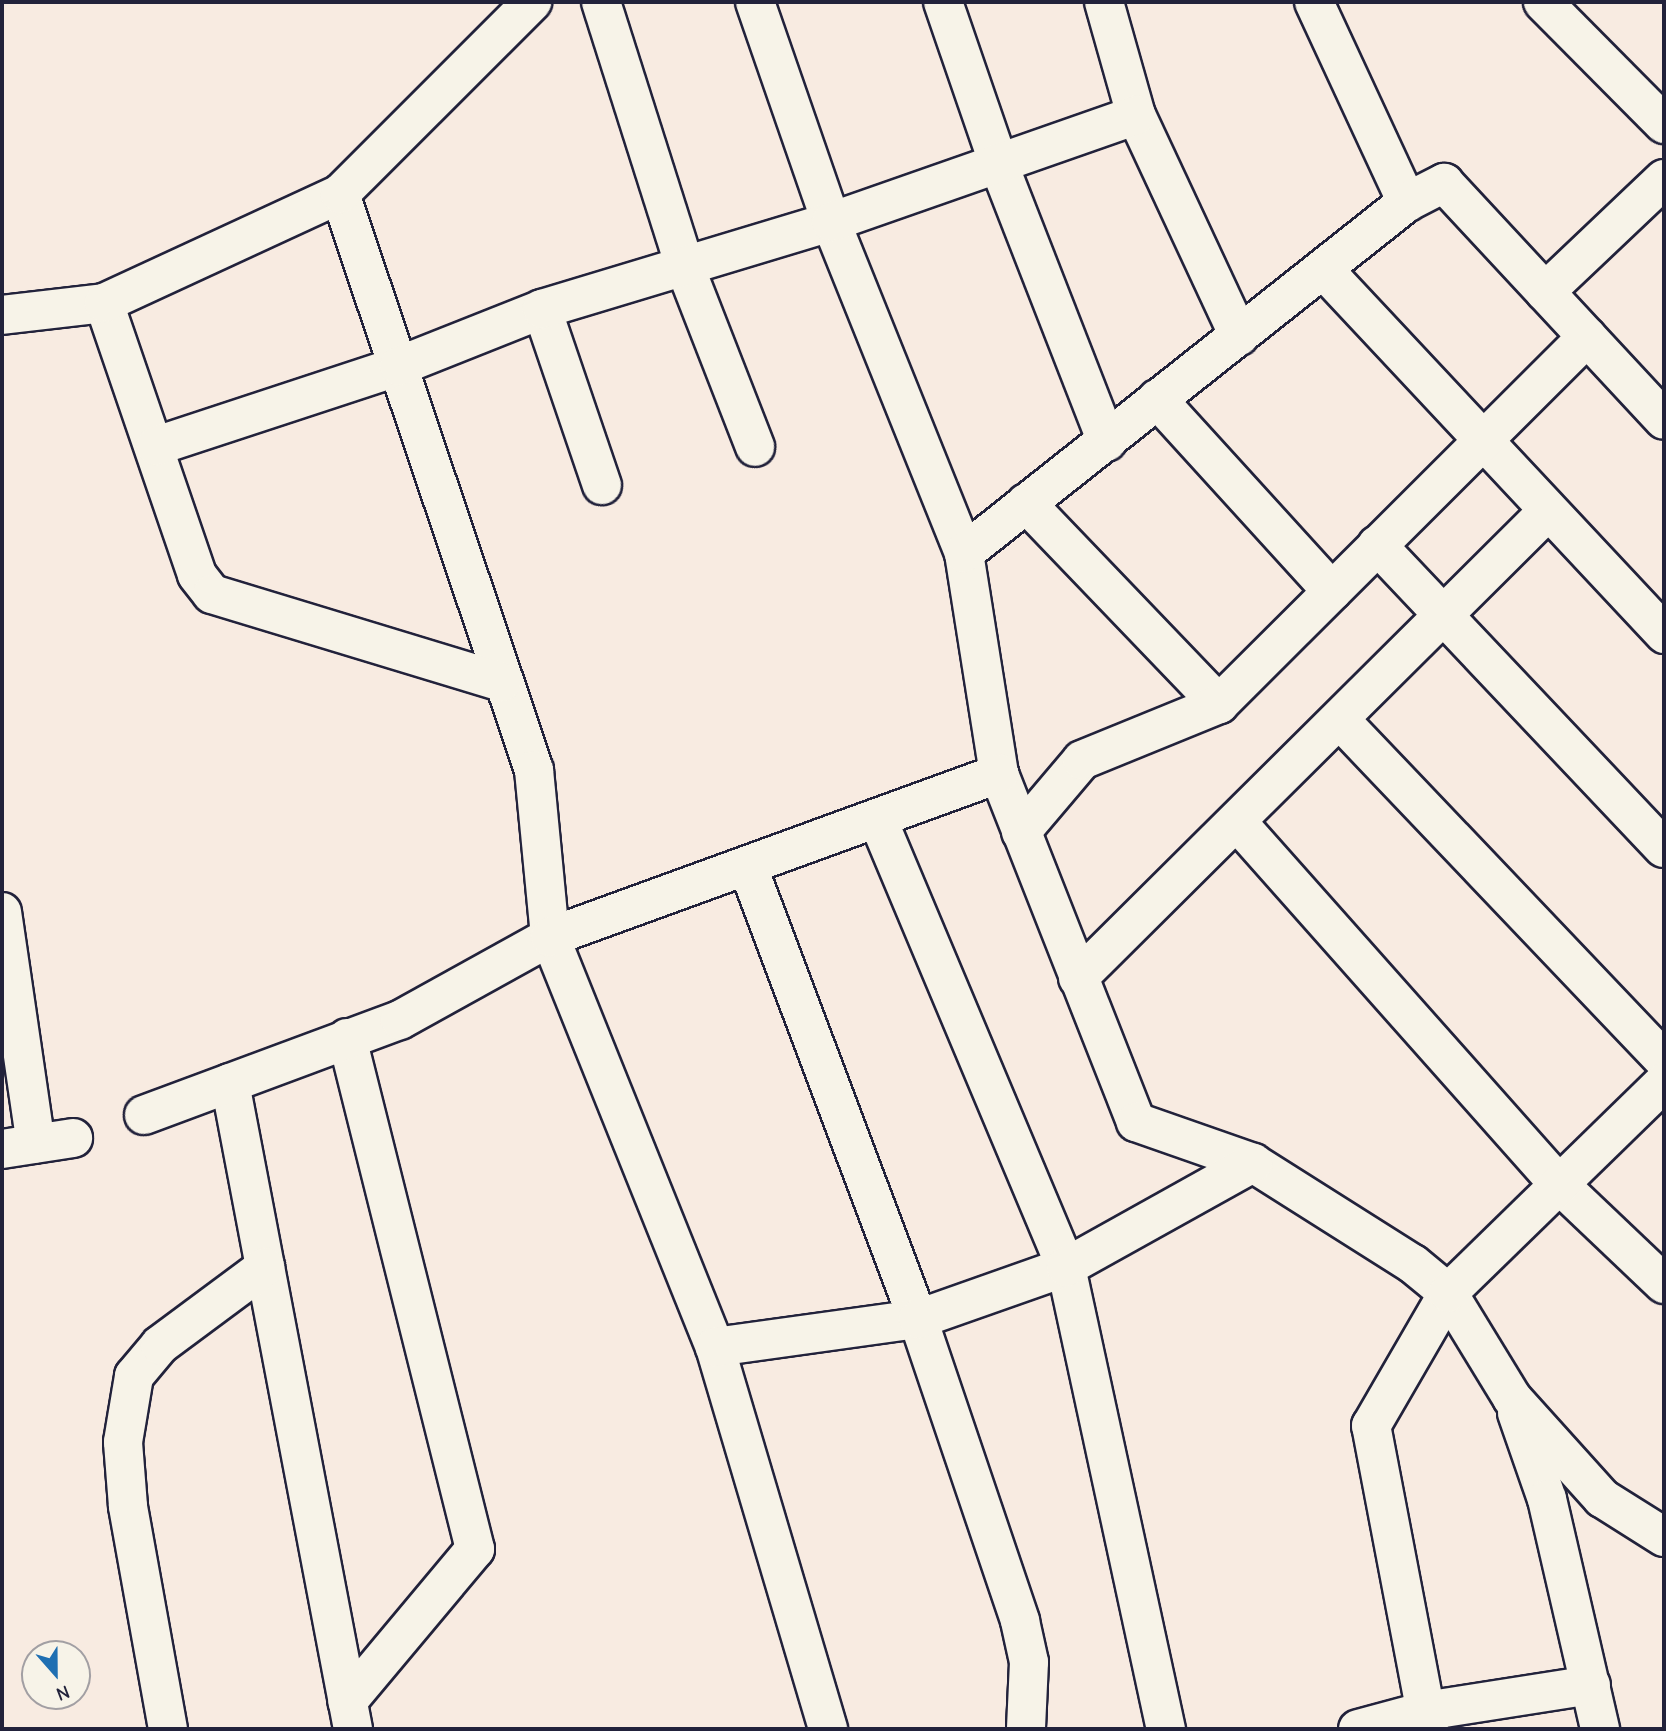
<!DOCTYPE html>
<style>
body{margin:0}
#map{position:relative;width:1666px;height:1731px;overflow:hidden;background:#f8ebe1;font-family:"Comic Neue",sans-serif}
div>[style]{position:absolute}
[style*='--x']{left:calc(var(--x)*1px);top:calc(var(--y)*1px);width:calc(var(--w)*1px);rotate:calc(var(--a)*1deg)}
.roads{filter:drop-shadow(2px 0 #22223b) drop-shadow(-2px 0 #22223b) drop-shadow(0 2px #22223b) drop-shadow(0 -2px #22223b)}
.minor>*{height:38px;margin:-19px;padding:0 19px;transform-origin:19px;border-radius:19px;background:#f7f3e8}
span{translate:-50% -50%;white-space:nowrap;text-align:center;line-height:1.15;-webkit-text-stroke:5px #f7f3e8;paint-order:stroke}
.frame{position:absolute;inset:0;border:4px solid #22223b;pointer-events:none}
.north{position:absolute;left:21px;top:1640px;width:70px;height:70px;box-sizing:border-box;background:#f7f3e8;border:2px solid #a29fa3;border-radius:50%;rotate:159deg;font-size:19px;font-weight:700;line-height:28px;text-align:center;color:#22223b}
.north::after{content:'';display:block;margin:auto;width:24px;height:32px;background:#1f6fb2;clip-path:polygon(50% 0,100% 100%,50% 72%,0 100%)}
</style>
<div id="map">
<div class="roads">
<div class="minor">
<div style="--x:601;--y:2;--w:278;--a:72.4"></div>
<div style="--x:685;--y:267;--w:193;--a:68.7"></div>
<div style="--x:755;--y:2;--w:233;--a:70.9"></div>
<div style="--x:831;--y:222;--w:357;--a:68.1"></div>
<div style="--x:964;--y:553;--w:224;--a:81"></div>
<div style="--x:999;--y:774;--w:374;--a:68.5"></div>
<div style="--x:1136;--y:1122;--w:124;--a:19.3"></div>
<div style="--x:1253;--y:1163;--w:189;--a:32.3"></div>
<div style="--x:1413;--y:1264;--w:45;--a:39.6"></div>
<div style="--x:1448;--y:1293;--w:123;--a:58.6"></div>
<div style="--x:1512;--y:1398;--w:135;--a:48"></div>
<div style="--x:1602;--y:1498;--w:73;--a:32.2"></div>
<div style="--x:943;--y:2;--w:172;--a:71"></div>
<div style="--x:999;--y:165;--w:297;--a:68.7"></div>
<div style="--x:1104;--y:2;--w:117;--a:74.2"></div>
<div style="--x:1136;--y:115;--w:244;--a:65"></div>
<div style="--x:1314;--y:2;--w:221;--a:65.1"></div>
<div style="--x:1543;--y:2;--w:172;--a:45.2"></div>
<div style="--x:340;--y:194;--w:608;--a:71.39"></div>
<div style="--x:534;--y:770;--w:168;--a:84.5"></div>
<div style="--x:550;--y:937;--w:442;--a:68.1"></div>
<div style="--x:715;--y:1347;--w:398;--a:73.5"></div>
<div style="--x:1323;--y:269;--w:500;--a:46.9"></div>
<div style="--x:1545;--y:292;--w:164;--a:-43.5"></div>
<div style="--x:104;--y:303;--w:287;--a:71.1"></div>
<div style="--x:197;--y:575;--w:24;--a:52"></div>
<div style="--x:212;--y:594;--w:303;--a:16.9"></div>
<div style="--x:542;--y:309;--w:186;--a:71.2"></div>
<div style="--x:2;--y:315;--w:103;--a:-6.7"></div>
<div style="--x:104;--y:303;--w:260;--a:-24.8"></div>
<div style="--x:340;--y:194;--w:272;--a:-45"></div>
<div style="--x:1157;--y:399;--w:260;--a:47.7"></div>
<div style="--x:156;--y:446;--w:256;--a:-18.2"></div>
<div style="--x:399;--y:366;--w:154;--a:-21.7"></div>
<div style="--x:542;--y:309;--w:302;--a:-16.8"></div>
<div style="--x:831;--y:222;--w:323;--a:-19.3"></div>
<div style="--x:1026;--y:503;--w:279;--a:46.2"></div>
<div style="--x:1377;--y:545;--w:417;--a:46.6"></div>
<div style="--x:964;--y:553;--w:565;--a:-38.39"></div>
<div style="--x:1407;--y:202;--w:42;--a:-27.2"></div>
<div style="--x:1444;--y:183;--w:323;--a:47.1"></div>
<div style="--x:1342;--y:722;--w:467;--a:46.4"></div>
<div style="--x:878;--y:820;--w:485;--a:67.2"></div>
<div style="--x:1066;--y:1267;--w:473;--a:77.8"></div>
<div style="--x:1238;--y:823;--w:483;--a:48.4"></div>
<div style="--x:1559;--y:1184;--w:145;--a:43.6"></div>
<div style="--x:1021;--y:832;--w:94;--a:-49.7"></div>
<div style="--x:1082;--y:760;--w:148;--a:-22.2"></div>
<div style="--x:1219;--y:704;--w:520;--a:-44.92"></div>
<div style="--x:749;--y:870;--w:480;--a:69.4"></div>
<div style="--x:918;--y:1319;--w:319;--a:71.3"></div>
<div style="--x:1020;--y:1621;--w:42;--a:77.6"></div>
<div style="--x:1029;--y:1662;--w:67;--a:92.6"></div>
<div style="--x:2;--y:912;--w:234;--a:81.7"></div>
<div style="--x:1078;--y:978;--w:661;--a:-44.82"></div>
<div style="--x:347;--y:1038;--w:527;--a:75.94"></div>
<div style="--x:475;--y:1549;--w:199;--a:129.9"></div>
<div style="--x:230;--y:1083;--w:658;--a:79.22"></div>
<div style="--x:144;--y:1115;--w:273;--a:-20.4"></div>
<div style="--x:400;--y:1020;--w:171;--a:-29"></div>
<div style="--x:550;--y:937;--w:478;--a:-20"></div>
<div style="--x:2;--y:1149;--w:72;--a:-8.8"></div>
<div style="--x:715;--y:1347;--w:205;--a:-7.9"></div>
<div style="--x:918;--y:1319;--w:157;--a:-19.4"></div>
<div style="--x:1066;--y:1267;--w:214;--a:-29.1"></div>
<div style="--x:1517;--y:1413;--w:91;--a:70.8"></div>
<div style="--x:1547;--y:1499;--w:236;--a:77"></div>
<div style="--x:168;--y:1729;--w:227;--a:-100.2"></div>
<div style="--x:128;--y:1506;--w:64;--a:-94.5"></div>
<div style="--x:123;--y:1442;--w:67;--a:-80.5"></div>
<div style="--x:134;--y:1376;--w:40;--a:-50"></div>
<div style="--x:160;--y:1345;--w:131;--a:-36.6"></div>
<div style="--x:1358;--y:1729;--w:69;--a:-15"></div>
<div style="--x:1425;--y:1711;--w:168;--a:-8.9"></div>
<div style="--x:1429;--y:1729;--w:309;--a:-100.8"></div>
<div style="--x:1371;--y:1426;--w:154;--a:-59.9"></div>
<div style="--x:1448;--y:1293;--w:302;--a:-44.3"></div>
</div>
</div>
<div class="frame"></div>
<div class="north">N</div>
</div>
